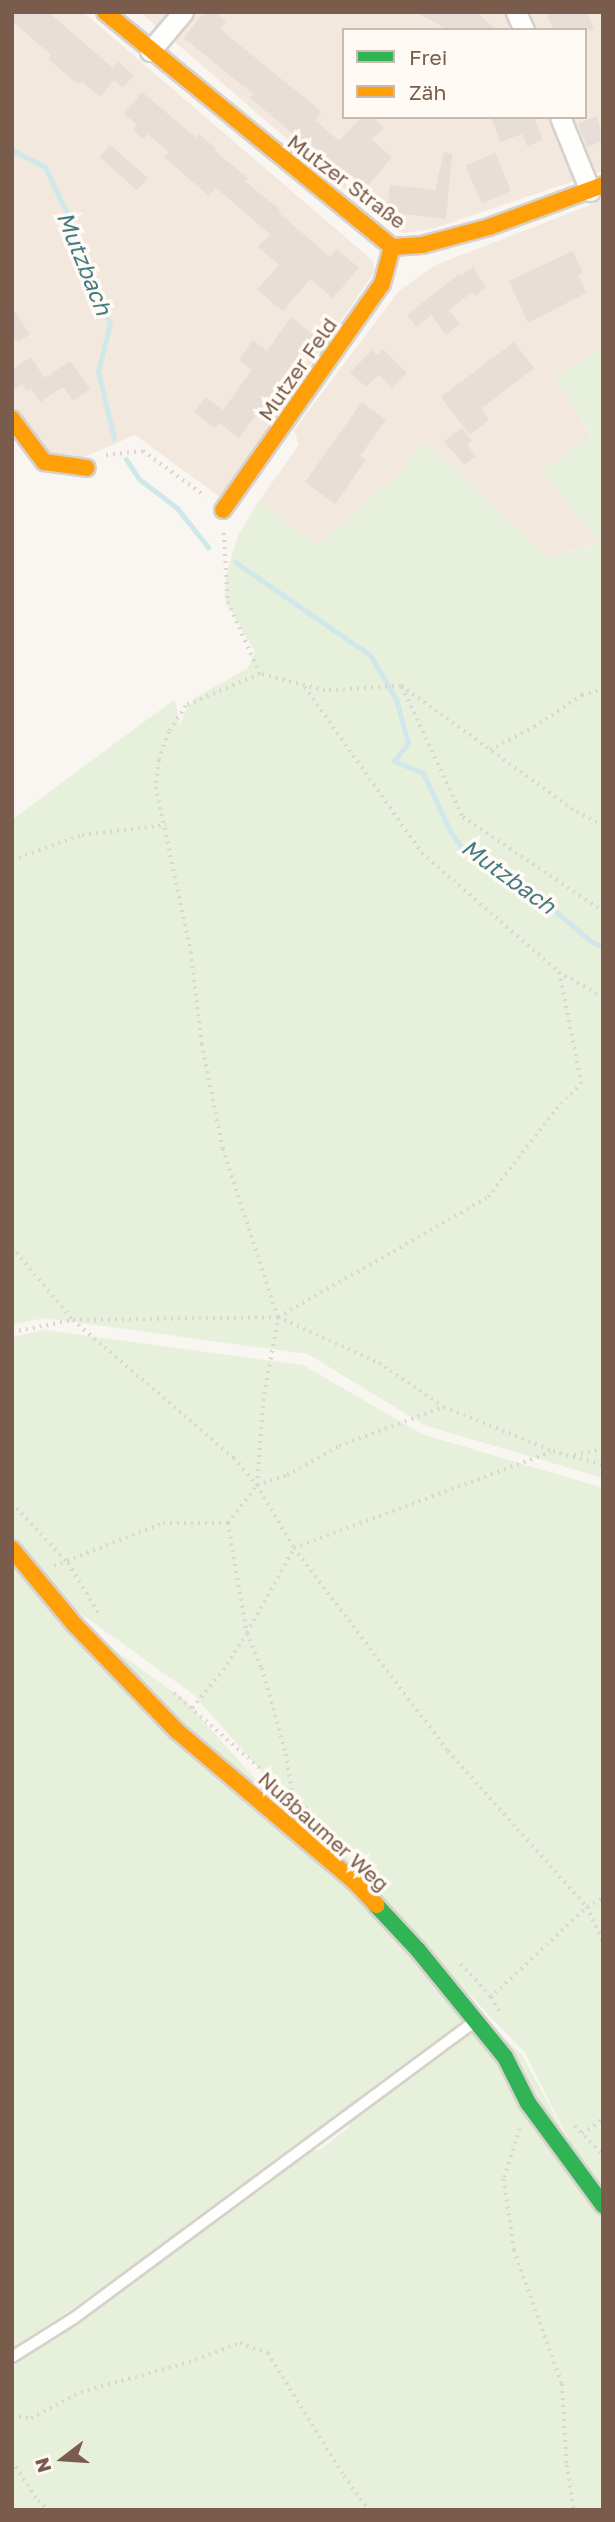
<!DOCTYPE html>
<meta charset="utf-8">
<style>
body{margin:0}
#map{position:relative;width:615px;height:2522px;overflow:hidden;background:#f9f5f0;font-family:"Golos Text",sans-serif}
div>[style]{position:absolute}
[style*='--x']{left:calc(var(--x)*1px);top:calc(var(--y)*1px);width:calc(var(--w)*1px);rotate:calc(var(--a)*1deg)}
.residential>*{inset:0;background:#f2e8de}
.green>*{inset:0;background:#e7f0db}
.stream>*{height:5px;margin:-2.5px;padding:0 2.5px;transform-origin:2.5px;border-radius:2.5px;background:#d0e8ea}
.building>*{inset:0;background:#e6ded7;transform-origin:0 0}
.path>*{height:3.5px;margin-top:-1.75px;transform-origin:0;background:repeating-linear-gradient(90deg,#dcd5d0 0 2px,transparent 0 7px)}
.roads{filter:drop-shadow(2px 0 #d7d1cb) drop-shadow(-2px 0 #d7d1cb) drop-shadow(0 2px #d7d1cb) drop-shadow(0 -2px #d7d1cb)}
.lane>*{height:10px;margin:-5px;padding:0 5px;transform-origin:5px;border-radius:5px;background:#fefefd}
.street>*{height:19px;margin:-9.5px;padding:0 9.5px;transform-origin:9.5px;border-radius:9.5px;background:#fefefd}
.fast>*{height:16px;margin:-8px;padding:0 8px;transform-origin:8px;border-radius:8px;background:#30b455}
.slow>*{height:16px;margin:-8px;padding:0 8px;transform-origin:8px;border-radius:8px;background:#ff9f0a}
span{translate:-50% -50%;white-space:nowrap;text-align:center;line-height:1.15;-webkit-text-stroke:7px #fffaf3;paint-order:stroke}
.street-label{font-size:21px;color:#7a5c4d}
.water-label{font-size:23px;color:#437c86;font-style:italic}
.frame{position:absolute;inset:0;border:14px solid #7a5c4d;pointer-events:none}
.legend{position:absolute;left:342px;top:28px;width:245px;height:91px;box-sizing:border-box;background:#fffaf3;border:2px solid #cabbb1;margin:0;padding:9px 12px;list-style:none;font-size:21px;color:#7a5c4d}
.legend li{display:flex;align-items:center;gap:14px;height:35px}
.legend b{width:35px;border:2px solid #cabbb1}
.north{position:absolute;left:28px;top:2424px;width:70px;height:70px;-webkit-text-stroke:5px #fffaf3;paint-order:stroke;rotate:253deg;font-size:19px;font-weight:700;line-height:28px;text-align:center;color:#7a5c4d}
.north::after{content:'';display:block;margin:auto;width:24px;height:32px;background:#7a5c4d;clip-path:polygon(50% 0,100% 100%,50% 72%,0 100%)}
</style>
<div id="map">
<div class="residential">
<div style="clip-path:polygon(12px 12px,83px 12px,372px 260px,375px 271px,220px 497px,135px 435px,77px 460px,51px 456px,12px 403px)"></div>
<div style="clip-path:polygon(evenodd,140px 12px,603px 12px,603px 171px,432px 229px,403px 233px,377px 217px,140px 12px,344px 30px,585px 30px,585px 117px,344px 117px,344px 30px)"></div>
<div style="clip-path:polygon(603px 200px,603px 348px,555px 377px,591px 436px,600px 542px,549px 558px,424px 441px,400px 473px,317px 545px,258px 502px,299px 445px,294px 430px,400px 290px,436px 265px)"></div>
</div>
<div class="green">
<div style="clip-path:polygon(603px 348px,603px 1478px,424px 1425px,308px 1354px,45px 1318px,12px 1324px,12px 820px,175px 699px,180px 727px,185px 711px,195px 698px,248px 668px,255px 652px,225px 600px,226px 575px,238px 536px,258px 502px,317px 545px,400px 473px,424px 441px,549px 558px,599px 543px,543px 470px,591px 435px,555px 377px)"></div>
<div style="clip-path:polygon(44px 1330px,303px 1365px,422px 1434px,603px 1488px,603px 2510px,12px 2510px,12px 2373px,16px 2364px,162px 2261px,307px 2152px,321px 2149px,348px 2128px,351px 2120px,486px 2021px,522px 2055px,580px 2162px,525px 2053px,319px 1836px,193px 1694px,45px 1588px,75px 1622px,186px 1701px,312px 1843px,476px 2011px,158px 2249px,12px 2350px,12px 1337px)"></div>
</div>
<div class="stream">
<div style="--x:12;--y:150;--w:37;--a:27"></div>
<div style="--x:45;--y:167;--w:61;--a:64.7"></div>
<div style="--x:71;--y:222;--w:32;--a:79"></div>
<div style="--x:77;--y:253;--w:78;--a:65.1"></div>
<div style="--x:110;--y:324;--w:49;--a:104.3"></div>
<div style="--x:98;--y:371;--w:69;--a:76.6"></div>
<div style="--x:126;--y:459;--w:24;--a:57"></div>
<div style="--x:139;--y:479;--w:48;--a:37.3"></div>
<div style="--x:177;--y:508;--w:50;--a:51.5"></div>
<div style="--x:235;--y:562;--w:164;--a:34.6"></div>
<div style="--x:370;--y:655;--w:51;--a:59.4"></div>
<div style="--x:396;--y:699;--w:46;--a:74.7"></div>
<div style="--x:408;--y:743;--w:23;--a:128"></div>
<div style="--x:394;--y:761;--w:31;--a:22"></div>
<div style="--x:423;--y:773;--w:64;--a:65"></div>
<div style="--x:450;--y:831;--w:21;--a:55"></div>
<div style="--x:462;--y:848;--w:58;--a:28.8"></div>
<div style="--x:513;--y:876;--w:103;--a:39.9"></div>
<div style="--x:592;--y:942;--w:12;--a:24"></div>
</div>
<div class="building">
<div style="clip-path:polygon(12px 12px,48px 12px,113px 68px,118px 62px,134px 75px,123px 88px,114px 80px,100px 97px,82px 81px,78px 84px,48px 59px,51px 55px,12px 21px)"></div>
<div style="clip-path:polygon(204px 12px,215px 12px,226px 22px,220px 29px,322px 112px,315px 120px,339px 141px,362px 117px,373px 117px,384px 128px,371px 139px,392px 157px,365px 189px,299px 139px,250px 98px,253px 94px,184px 38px)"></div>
<div style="clip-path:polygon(416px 12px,476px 12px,497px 30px,448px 30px)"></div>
<div style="clip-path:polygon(544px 12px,587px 12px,594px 30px,555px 30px)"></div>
<div style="clip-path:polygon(142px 92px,196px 138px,199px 134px,216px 149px,215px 151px,248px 178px,245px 181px,280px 210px,278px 212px,330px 257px,337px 249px,359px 268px,333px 298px,310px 279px,283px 311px,257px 290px,279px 265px,258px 247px,270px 234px,216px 188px,209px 196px,164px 157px,169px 152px,148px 134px,143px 139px,133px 130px,137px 125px,124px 114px)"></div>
<div style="clip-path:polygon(597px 116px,603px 141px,587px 147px,578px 124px)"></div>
<div style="clip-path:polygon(491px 117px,534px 117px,543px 140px,527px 146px,522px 134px,500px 142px)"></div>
<div style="left:110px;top:145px;width:50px;height:16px;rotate:41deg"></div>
<div style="clip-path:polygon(444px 152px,452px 154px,446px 219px,387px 212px,390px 185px,435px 190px)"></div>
<div style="left:495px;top:153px;width:41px;height:32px;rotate:67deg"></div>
<div style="clip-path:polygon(573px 251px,583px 273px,578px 275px,586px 293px,528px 323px,509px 281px)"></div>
<div style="clip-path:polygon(473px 267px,486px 287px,475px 296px,472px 292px,449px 310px,460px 324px,446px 335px,431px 315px,417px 327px,407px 315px,459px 274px,461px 276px)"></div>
<div style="clip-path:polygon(12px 308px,30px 334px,18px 342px,12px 334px)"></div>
<div style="clip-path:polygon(291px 317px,315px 336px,239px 438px,219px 423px,215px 428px,194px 412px,206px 397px,223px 410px,252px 370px,239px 360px,253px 340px,267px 351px)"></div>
<div style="clip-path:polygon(514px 342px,534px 368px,481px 409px,489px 420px,470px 435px,441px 397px)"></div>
<div style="clip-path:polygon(383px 349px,407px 373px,392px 388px,379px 375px,366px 387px,350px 373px,372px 350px,377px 355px)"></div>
<div style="clip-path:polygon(30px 357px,45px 378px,70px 361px,90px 389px,73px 401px,63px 387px,40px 402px,31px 389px,27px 391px,22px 384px,12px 391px,12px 370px)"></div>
<div style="clip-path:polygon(362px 402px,386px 420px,360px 456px,366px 460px,335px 504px,305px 482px)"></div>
<div style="clip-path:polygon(462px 428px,472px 440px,467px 445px,476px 456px,464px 465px,444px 441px)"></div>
</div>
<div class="path">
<div style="--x:106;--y:455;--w:37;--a:-6"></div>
<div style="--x:143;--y:451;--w:77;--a:36"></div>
<div style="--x:224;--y:533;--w:69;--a:86.7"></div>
<div style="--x:228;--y:602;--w:79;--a:66"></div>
<div style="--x:305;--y:687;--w:203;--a:54.8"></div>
<div style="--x:422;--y:853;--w:181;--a:41"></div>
<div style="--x:559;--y:972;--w:51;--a:29.6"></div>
<div style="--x:402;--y:687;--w:144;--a:64.9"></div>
<div style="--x:463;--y:817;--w:169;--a:33.9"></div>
<div style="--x:490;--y:750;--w:50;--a:-27.6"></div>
<div style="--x:534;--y:727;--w:58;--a:-33.7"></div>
<div style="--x:582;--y:695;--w:22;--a:-16"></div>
<div style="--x:603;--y:826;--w:34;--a:-152"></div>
<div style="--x:573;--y:810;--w:212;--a:-144.2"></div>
<div style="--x:401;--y:686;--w:76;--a:176.2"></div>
<div style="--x:325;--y:691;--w:67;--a:-165.3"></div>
<div style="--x:260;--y:674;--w:81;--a:156.6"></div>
<div style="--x:186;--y:706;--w:31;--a:123"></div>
<div style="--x:169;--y:732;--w:30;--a:110"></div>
<div style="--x:159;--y:760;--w:27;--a:96"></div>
<div style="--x:156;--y:787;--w:169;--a:78"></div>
<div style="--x:191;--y:952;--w:93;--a:83.2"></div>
<div style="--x:202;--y:1044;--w:107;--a:78.7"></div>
<div style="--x:223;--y:1149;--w:177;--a:71.9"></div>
<div style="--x:278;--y:1317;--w:111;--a:24.5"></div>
<div style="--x:379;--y:1363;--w:78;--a:34.1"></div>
<div style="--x:444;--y:1407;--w:118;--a:22"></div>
<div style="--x:553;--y:1451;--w:52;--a:15.6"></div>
<div style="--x:12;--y:860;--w:74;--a:-19.7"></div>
<div style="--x:82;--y:835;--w:85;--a:-6.8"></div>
<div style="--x:12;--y:1247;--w:95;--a:50.1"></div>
<div style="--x:73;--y:1320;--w:212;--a:40.6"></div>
<div style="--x:234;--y:1458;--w:35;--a:50"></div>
<div style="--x:257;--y:1485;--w:73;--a:59.6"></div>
<div style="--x:294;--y:1548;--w:255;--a:52.8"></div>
<div style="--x:448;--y:1751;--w:209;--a:48.3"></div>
<div style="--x:587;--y:1907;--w:38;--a:65"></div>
<div style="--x:12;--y:1332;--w:62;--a:-11.1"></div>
<div style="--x:73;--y:1320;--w:205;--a:-0.8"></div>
<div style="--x:278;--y:1317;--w:242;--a:-29.7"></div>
<div style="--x:488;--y:1197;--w:111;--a:-52.3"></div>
<div style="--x:556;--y:1109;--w:35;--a:-45"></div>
<div style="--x:581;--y:1084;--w:114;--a:-101.1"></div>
<div style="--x:574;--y:1455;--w:30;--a:-12"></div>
<div style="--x:257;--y:1485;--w:84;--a:-85.9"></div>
<div style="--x:263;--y:1401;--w:85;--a:-79.9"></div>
<div style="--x:12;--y:1503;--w:82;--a:47"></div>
<div style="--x:68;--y:1563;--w:63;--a:58.6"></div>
<div style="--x:228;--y:1523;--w:112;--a:80.2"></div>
<div style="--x:247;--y:1633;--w:38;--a:67"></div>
<div style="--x:262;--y:1668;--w:89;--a:74.4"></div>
<div style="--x:286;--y:1754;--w:39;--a:81"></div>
<div style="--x:54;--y:1566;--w:117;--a:-21.5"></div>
<div style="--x:163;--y:1523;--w:65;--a:0"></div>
<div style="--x:228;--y:1523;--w:48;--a:-52.7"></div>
<div style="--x:257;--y:1485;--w:32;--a:-18"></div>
<div style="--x:287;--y:1475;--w:60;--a:-29.1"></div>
<div style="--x:339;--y:1446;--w:112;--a:-20.4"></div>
<div style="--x:174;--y:1693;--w:202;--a:41.2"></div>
<div style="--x:192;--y:1708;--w:49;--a:-50.8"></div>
<div style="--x:223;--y:1670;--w:44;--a:-57"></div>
<div style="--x:247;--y:1633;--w:97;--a:-61.1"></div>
<div style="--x:294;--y:1548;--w:274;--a:-20.5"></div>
<div style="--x:461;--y:1964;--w:45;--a:47.7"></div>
<div style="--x:491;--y:1997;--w:17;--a:59"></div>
<div style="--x:490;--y:1998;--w:133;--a:-43.2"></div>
<div style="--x:587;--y:1907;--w:18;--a:-29"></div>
<div style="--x:575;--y:2126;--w:40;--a:46"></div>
<div style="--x:520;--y:2129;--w:52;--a:107.7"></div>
<div style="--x:504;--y:2179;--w:72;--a:82"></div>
<div style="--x:514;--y:2250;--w:142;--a:70.3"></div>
<div style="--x:562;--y:2384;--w:81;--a:86.5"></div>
<div style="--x:567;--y:2465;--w:46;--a:81.2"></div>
<div style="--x:582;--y:2134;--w:26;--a:-36"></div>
<div style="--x:12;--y:2416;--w:19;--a:6"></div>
<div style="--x:31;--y:2418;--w:56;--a:-27.5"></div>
<div style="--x:81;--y:2392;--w:112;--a:-15.5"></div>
<div style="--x:189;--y:2362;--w:54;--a:-20.4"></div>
<div style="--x:240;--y:2343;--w:30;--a:20"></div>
<div style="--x:268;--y:2353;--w:145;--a:58.3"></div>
<div style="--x:344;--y:2476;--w:42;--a:53.7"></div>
<div style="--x:12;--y:2461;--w:48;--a:57"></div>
<div style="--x:38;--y:2501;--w:15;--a:37"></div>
</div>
<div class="roads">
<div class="lane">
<div style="--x:12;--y:2357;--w:73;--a:-32.2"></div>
<div style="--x:74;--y:2318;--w:496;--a:-36.5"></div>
</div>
<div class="street">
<div style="--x:516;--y:12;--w:20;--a:66"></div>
<div style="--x:150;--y:51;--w:51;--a:-49.8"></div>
<div style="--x:560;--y:117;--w:80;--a:67.9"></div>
</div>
<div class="fast">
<div style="--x:376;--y:1905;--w:62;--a:47"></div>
<div style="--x:418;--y:1950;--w:138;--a:50.9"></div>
<div style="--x:505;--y:2057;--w:51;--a:63.4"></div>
<div style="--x:528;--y:2103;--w:127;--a:53.7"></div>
</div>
<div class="slow">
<div style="--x:105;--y:12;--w:371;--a:39.3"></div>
<div style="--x:392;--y:247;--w:30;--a:-4"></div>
<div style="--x:422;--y:245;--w:69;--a:-15"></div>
<div style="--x:489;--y:227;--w:121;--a:-20.2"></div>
<div style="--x:12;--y:419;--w:54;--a:53.3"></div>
<div style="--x:44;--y:462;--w:43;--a:7.9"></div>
<div style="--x:223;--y:510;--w:276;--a:-54.9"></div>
<div style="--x:382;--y:284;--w:38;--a:-75"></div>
<div style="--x:12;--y:1549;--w:97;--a:50.4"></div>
<div style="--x:74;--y:1624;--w:149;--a:46.1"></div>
<div style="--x:177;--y:1731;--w:232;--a:40.3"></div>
<div style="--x:354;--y:1881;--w:33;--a:47"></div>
</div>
</div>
<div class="street-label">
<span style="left:347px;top:181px;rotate:37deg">Mutzer Straße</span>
<span style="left:297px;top:369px;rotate:-55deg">Mutzer Feld</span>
<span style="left:324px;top:1831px;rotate:42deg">Nußbaumer Weg</span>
</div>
<div class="water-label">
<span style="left:85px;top:263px;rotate:68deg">Mutzbach</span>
<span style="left:509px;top:876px;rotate:36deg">Mutzbach</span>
</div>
<div class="frame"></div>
<ul class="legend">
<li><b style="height:9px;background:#30b455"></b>Frei</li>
<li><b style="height:9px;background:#ff9f0a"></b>Zäh</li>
</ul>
<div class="north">N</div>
</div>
